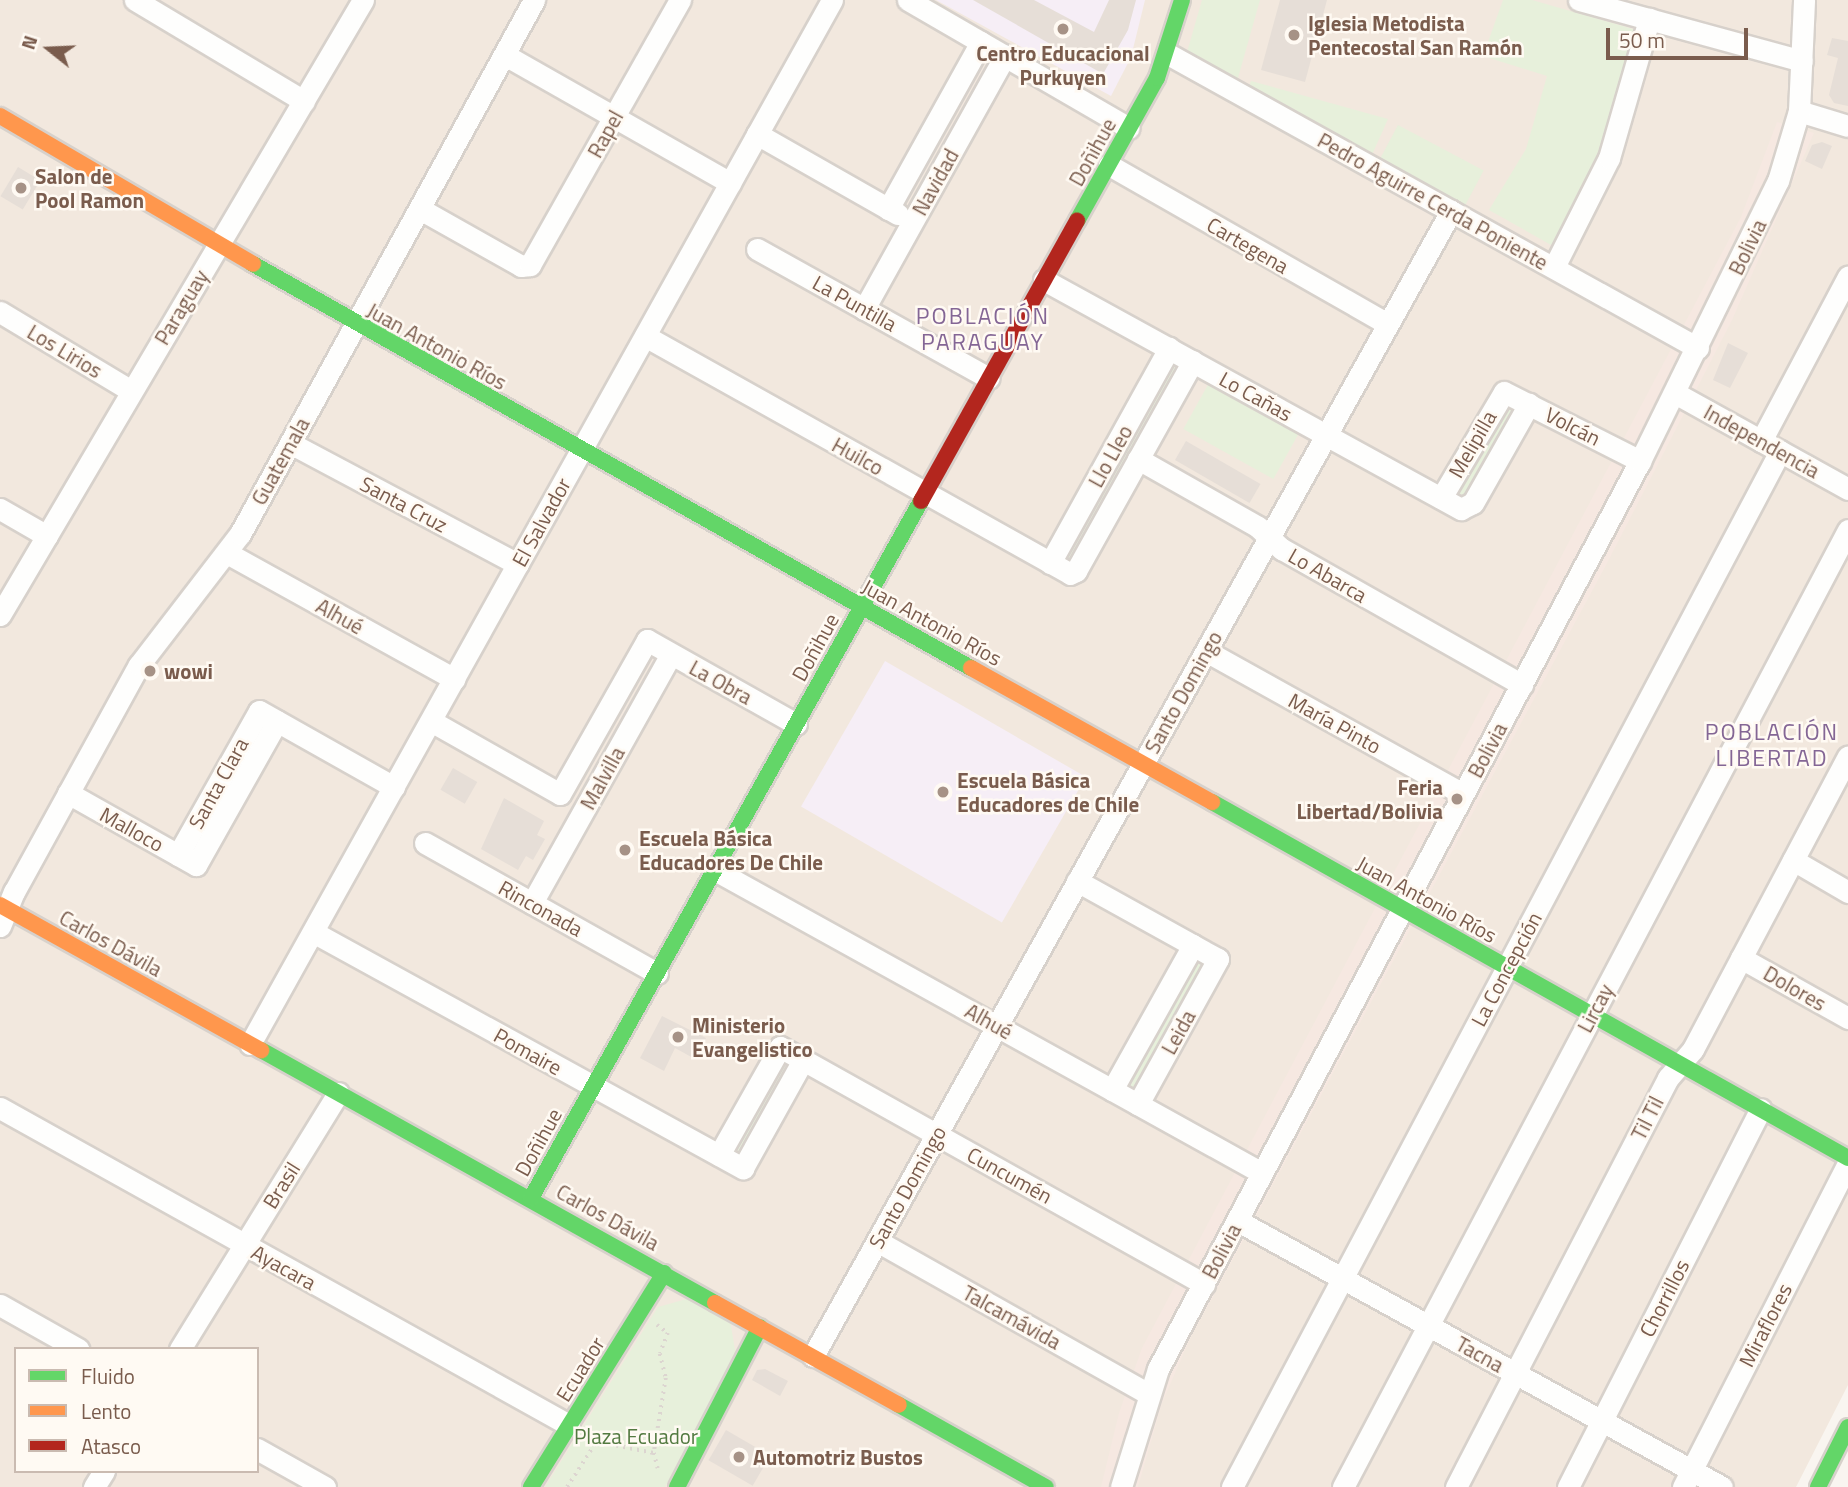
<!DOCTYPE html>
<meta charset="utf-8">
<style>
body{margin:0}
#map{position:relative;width:1848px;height:1487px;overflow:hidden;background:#f9f5f0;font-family:"Titillium Web",sans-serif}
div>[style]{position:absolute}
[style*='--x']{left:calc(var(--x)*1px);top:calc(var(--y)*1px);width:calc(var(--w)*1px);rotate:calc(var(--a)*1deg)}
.residential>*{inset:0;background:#f2e8de}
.commercial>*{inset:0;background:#f6e8e1}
.education>*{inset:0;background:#f6eef6;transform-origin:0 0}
.green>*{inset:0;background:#e7f0db;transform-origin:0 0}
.building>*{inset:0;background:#e6ded7;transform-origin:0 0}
.path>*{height:3.5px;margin-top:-1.75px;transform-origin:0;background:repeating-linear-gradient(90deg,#dcd5d0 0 2px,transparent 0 7px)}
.roads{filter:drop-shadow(2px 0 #d7d1cb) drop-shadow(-2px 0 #d7d1cb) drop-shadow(0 2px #d7d1cb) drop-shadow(0 -2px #d7d1cb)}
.street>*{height:21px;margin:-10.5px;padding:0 10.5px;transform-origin:10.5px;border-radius:10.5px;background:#fefefd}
.fast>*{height:16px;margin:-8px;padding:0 8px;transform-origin:8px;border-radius:8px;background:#63d668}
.slow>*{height:16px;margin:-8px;padding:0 8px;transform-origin:8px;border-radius:8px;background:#ff974d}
.jam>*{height:16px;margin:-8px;padding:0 8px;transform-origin:8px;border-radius:8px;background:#b3261e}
.dots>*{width:19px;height:19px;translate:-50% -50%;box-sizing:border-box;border:4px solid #fffaf3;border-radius:50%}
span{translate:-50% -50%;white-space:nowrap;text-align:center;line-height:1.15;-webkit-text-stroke:5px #fffaf3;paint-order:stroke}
.poi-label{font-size:21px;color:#7a5c4d;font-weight:700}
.left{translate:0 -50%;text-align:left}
.right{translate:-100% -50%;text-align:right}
.street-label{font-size:21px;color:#7a5c4d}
.park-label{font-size:21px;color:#537a41}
.neighbourhood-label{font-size:23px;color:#846695;letter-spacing:2px}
.legend{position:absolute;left:14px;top:1347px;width:245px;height:126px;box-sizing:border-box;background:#fffaf3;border:2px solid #cabbb1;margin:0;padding:9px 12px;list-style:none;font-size:21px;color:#7a5c4d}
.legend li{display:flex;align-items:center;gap:14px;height:35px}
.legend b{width:35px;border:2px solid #cabbb1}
.north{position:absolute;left:14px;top:14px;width:70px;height:70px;-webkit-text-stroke:5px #fffaf3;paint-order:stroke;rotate:288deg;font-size:19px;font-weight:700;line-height:28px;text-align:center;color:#7a5c4d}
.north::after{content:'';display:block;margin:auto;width:24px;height:32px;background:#7a5c4d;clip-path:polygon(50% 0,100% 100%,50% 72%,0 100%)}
.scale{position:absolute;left:1606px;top:28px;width:142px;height:32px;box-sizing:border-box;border:4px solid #7a5c4d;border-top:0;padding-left:9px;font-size:21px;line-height:24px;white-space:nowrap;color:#7a5c4d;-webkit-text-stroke:5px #fffaf3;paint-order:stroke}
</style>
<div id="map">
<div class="residential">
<div style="clip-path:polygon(evenodd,0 0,1848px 0,1848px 1385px,1796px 1487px,0 1487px,0 0,16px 1349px,257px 1349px,257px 1471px,16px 1471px,16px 1349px)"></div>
</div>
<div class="commercial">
<div style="clip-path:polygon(1777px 122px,1814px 133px,1732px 320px,1606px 565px,1189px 1341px,1162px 1403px,1138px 1487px,1101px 1487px,1119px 1413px,1142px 1348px,1741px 217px)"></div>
</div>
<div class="education">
<div style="clip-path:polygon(936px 0,1145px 0,1131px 57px,1111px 96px)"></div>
<div style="left:885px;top:661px;width:232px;height:168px;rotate:30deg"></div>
</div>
<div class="green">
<div style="clip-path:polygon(1202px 0,1260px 0,1236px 85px,1185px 59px)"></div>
<div style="clip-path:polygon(1503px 0,1532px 0,1647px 33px,1611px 157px,1560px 250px,1489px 210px,1526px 149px,1547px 76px,1483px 56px)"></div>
<div style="clip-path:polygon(1251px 81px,1388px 119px,1371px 157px,1247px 91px)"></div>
<div style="left:1398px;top:125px;width:97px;height:45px;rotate:28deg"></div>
<div style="left:1165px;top:362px;width:19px;height:227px;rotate:28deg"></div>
<div style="left:1210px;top:381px;width:103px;height:55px;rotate:29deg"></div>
<div style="clip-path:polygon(1501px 400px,1518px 408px,1467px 500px,1453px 498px)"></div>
<div style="left:1192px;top:956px;width:18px;height:145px;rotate:27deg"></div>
<div style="left:780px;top:1054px;width:19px;height:113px;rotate:28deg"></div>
<div style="clip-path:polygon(690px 1298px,730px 1320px,736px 1356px,665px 1487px,545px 1487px,658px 1307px)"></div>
</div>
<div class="building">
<div style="clip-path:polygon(973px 0,1034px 0,1094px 32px,1109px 0,1136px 0,1128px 30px,1103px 74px)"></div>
<div style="clip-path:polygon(1280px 0,1327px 0,1305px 82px,1261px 70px)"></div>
<div style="clip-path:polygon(1832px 38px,1848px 41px,1848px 106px,1834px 103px,1829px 95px,1838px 58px,1827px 55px)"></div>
<div style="clip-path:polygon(1822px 142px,1832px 146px,1822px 169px,1805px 161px,1812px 145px)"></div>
<div style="left:18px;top:167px;width:26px;height:34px;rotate:31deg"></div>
<div style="clip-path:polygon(1728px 343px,1748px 353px,1730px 388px,1713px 380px)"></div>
<div style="left:1186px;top:441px;width:86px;height:22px;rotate:30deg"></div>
<div style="left:453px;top:768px;width:28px;height:25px;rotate:30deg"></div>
<div style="clip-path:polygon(504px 798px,544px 821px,537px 835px,545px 839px,533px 860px,526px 856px,518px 870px,481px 849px)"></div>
<div style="clip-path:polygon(662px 1016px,706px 1038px,695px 1059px,675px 1048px,664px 1071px,640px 1058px)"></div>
<div style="clip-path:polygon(765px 1369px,788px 1381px,780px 1396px,752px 1380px,757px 1370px)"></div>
<div style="left:726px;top:1430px;width:51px;height:35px;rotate:30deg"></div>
</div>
<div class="path">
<div style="--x:657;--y:1325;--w:14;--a:36"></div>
<div style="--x:668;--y:1333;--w:22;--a:111"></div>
<div style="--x:660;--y:1354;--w:25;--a:76"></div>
<div style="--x:666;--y:1378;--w:76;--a:99.1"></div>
<div style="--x:654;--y:1453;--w:16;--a:76"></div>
<div style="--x:589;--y:1440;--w:66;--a:11.3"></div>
<div style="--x:567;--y:1487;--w:57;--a:-57.1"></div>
</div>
<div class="roads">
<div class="street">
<div style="--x:135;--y:0;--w:197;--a:30.9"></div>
<div style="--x:908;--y:0;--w:255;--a:30.1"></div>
<div style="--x:1579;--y:0;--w:231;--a:15.3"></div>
<div style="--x:1168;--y:54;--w:606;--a:29.02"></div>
<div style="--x:505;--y:55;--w:259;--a:29.6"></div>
<div style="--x:1799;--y:111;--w:51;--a:17"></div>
<div style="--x:757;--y:134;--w:162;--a:29.6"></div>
<div style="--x:1109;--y:165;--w:321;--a:29.7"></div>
<div style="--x:420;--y:209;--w:116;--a:29.4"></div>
<div style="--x:521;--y:266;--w:9;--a:-6"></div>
<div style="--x:530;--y:265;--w:305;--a:-60.5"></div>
<div style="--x:888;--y:209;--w:191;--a:-60.9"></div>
<div style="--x:757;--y:249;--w:265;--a:29.1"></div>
<div style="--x:1554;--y:267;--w:122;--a:-63.2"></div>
<div style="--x:1609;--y:158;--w:145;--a:-73.9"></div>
<div style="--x:1044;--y:280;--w:476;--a:28.8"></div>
<div style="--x:1461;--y:509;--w:13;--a:-27"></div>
<div style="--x:1473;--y:503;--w:114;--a:-60.5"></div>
<div style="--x:864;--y:309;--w:290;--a:-60.9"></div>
<div style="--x:0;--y:312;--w:152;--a:31"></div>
<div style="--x:645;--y:336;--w:487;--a:29.2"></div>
<div style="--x:1070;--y:574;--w:7;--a:-27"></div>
<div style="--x:1076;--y:571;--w:240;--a:-60.9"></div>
<div style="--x:1675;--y:393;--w:198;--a:29"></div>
<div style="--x:1761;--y:441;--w:186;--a:-62.1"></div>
<div style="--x:290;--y:443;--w:258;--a:28"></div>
<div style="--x:1138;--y:459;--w:138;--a:29.5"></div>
<div style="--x:1258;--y:527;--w:33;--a:43"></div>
<div style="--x:1282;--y:549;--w:276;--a:29.5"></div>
<div style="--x:1441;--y:498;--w:123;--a:-59.3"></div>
<div style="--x:1504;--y:392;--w:153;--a:26.9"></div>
<div style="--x:0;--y:509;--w:54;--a:29.9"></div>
<div style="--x:227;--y:553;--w:260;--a:29"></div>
<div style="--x:1050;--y:563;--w:246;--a:-61"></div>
<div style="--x:0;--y:615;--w:714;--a:-59.45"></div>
<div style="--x:1206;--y:651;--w:294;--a:29.1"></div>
<div style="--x:431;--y:721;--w:148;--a:29.5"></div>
<div style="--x:560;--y:794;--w:177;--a:-60.5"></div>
<div style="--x:647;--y:640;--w:171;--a:29.4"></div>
<div style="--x:68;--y:793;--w:147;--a:29.4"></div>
<div style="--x:196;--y:865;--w:165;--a:-60.6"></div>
<div style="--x:425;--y:843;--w:266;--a:29.3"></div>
<div style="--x:178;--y:855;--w:165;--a:-60.6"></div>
<div style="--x:259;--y:711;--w:155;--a:29.4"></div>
<div style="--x:1793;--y:860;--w:64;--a:30.2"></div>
<div style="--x:715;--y:870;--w:625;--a:28.98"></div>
<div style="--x:1077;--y:881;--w:161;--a:29"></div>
<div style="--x:1218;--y:959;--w:166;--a:118.9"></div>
<div style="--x:532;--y:903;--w:285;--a:-60.8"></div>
<div style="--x:0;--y:926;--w:37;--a:-68"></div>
<div style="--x:14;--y:892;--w:259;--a:-61.2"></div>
<div style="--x:139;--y:665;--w:165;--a:-52.4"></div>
<div style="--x:240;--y:534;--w:610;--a:-61.16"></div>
<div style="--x:313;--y:932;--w:491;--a:28.8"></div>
<div style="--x:743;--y:1168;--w:124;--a:-60.9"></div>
<div style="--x:1741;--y:958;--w:123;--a:29.3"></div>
<div style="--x:250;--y:1044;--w:1195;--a:-60.86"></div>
<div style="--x:1112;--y:1090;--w:166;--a:-60.8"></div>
<div style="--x:0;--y:1108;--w:651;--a:29.12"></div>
<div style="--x:719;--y:1155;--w:124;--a:-60.5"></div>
<div style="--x:780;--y:1047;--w:486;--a:29.2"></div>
<div style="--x:1238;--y:1221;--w:552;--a:28.79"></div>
<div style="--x:877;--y:1241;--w:311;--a:29.4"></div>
<div style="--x:0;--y:1305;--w:90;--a:29.4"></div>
<div style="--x:180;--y:1349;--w:301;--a:-58.3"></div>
<div style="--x:813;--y:1356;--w:1311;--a:-60.87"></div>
<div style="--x:257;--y:1449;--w:78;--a:29.2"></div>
<div style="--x:94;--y:1487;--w:19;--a:-58"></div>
<div style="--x:1121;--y:1487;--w:124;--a:-72.6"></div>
<div style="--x:1158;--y:1369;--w:1028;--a:-62.04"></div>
<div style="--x:1640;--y:461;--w:312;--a:-63.8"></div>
<div style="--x:1778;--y:181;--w:73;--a:-73.3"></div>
<div style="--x:1799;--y:111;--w:111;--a:-87.4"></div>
<div style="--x:1232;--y:1487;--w:1172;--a:-62.12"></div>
<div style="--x:1343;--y:1487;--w:1082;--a:-62.18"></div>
<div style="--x:1456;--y:1487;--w:461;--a:-62.6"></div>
<div style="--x:1668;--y:1078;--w:38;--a:-49"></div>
<div style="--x:1693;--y:1049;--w:331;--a:-62.1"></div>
<div style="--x:1568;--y:1487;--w:424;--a:-63"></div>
<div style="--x:1683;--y:1487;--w:364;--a:-63"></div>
</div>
<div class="fast">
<div style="--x:1077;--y:221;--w:164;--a:-60.8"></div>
<div style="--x:1157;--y:78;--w:82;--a:-72.2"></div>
<div style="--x:253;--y:264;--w:824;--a:29.37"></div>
<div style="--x:1212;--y:802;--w:729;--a:29.24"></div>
<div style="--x:261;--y:1050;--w:520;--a:29.13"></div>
<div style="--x:531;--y:1198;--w:799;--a:-60.77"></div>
<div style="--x:899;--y:1405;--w:168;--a:29.2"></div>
<div style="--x:531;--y:1487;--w:252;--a:-58.1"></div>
<div style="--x:677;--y:1487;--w:180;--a:-62.6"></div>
<div style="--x:1818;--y:1487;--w:67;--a:-63.4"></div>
</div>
<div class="slow">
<div style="--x:0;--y:116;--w:293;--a:30.3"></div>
<div style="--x:971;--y:668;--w:276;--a:29.1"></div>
<div style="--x:0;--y:905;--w:299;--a:29.1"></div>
<div style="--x:715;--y:1303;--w:210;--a:29"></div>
</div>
<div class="jam">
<div style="--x:921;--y:501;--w:321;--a:-60.9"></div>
</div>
</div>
<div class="dots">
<div style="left:1063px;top:29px;background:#a69286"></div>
<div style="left:1294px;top:35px;background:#a69286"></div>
<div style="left:21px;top:188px;background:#a69286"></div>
<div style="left:150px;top:671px;background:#a69286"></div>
<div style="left:943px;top:792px;background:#a69286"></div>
<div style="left:1457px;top:799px;background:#a69286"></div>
<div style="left:625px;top:850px;background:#a69286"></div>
<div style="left:678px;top:1037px;background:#a69286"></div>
<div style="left:739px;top:1457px;background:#a69286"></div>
</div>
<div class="poi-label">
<span class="left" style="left:1308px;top:35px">Iglesia Metodista<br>Pentecostal San Ramón</span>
<span style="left:1063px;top:65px">Centro Educacional<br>Purkuyen</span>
<span class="left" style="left:35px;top:188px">Salon de<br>Pool Ramon</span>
<span class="left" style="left:164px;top:671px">wowi</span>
<span class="left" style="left:957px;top:792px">Escuela Básica<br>Educadores de Chile</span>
<span class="right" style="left:1443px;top:799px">Feria<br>Libertad/Bolivia</span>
<span class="left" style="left:639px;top:850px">Escuela Básica<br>Educadores De Chile</span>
<span class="left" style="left:692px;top:1037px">Ministerio<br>Evangelistico</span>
<span class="left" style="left:753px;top:1457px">Automotriz Bustos</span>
</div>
<div class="street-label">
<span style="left:605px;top:134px;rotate:-61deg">Rapel</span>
<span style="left:1092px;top:152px;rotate:-61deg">Doñihue</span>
<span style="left:935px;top:182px;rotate:-61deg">Navidad</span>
<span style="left:1433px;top:201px;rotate:29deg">Pedro Aguirre Cerda Poniente</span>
<span style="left:1248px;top:245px;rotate:30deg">Cartegena</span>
<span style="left:1747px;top:247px;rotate:-64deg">Bolivia</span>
<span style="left:855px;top:303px;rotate:29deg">La Puntilla</span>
<span style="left:181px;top:307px;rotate:-59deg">Paraguay</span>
<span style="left:437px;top:346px;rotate:29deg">Juan Antonio Ríos</span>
<span style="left:65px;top:351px;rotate:31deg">Los Lirios</span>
<span style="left:1256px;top:396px;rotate:29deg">Lo Cañas</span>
<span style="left:1573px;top:426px;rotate:27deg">Volcán</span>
<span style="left:1762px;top:441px;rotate:29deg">Independencia</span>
<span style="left:1472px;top:444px;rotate:-60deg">Melipilla</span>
<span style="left:858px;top:456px;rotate:29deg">Huilco</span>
<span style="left:1110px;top:456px;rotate:-61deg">Llo Lleo</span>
<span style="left:280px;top:461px;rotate:-61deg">Guatemala</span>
<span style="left:404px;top:504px;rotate:28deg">Santa Cruz</span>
<span style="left:541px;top:522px;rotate:-61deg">El Salvador</span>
<span style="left:1328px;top:575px;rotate:30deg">Lo Abarca</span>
<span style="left:340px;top:616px;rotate:29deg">Alhué</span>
<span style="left:932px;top:622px;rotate:29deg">Juan Antonio Ríos</span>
<span style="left:815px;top:647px;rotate:-61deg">Doñihue</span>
<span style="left:721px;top:682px;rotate:29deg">La Obra</span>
<span style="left:1183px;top:692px;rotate:-61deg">Santo Domingo</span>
<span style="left:1335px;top:723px;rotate:29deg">María Pinto</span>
<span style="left:1487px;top:750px;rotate:-62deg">Bolivia</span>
<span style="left:602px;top:778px;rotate:-61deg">Malvilla</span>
<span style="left:218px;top:783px;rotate:-61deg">Santa Clara</span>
<span style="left:132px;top:829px;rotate:29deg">Malloco</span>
<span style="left:1427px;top:899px;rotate:29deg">Juan Antonio Ríos</span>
<span style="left:541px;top:908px;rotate:29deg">Rinconada</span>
<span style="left:111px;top:943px;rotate:29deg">Carlos Dávila</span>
<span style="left:1506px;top:969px;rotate:-62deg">La Concepción</span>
<span style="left:1795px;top:988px;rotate:30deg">Dolores</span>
<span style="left:1595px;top:1008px;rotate:-62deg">Lircay</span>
<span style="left:989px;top:1021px;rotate:29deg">Alhué</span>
<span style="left:1178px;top:1032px;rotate:-61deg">Leida</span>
<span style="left:528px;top:1051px;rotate:29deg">Pomaire</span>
<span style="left:1647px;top:1118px;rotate:-63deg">Til Til</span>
<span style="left:538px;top:1142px;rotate:-61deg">Doñihue</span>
<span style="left:1010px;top:1175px;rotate:29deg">Cuncumén</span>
<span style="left:281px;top:1185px;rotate:-58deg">Brasil</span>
<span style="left:907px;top:1187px;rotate:-61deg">Santo Domingo</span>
<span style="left:608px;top:1217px;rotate:29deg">Carlos Dávila</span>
<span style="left:1221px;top:1251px;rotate:-62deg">Bolivia</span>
<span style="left:284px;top:1267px;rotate:29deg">Ayacara</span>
<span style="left:1664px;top:1298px;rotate:-63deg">Chorrillos</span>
<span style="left:1012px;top:1317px;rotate:29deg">Talcamávida</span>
<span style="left:1765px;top:1325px;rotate:-63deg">Miraflores</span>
<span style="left:1480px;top:1354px;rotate:29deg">Tacna</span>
<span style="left:580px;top:1369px;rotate:-58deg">Ecuador</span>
</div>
<div class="park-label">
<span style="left:636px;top:1436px">Plaza Ecuador</span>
</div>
<div class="neighbourhood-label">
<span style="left:983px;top:329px">POBLACIÓN<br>PARAGUAY</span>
<span style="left:1772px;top:745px">POBLACIÓN<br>LIBERTAD</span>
</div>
<ul class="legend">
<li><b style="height:9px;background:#63d668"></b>Fluido</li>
<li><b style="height:9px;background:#ff974d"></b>Lento</li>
<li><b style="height:9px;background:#b3261e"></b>Atasco</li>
</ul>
<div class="north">N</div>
<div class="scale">50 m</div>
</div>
